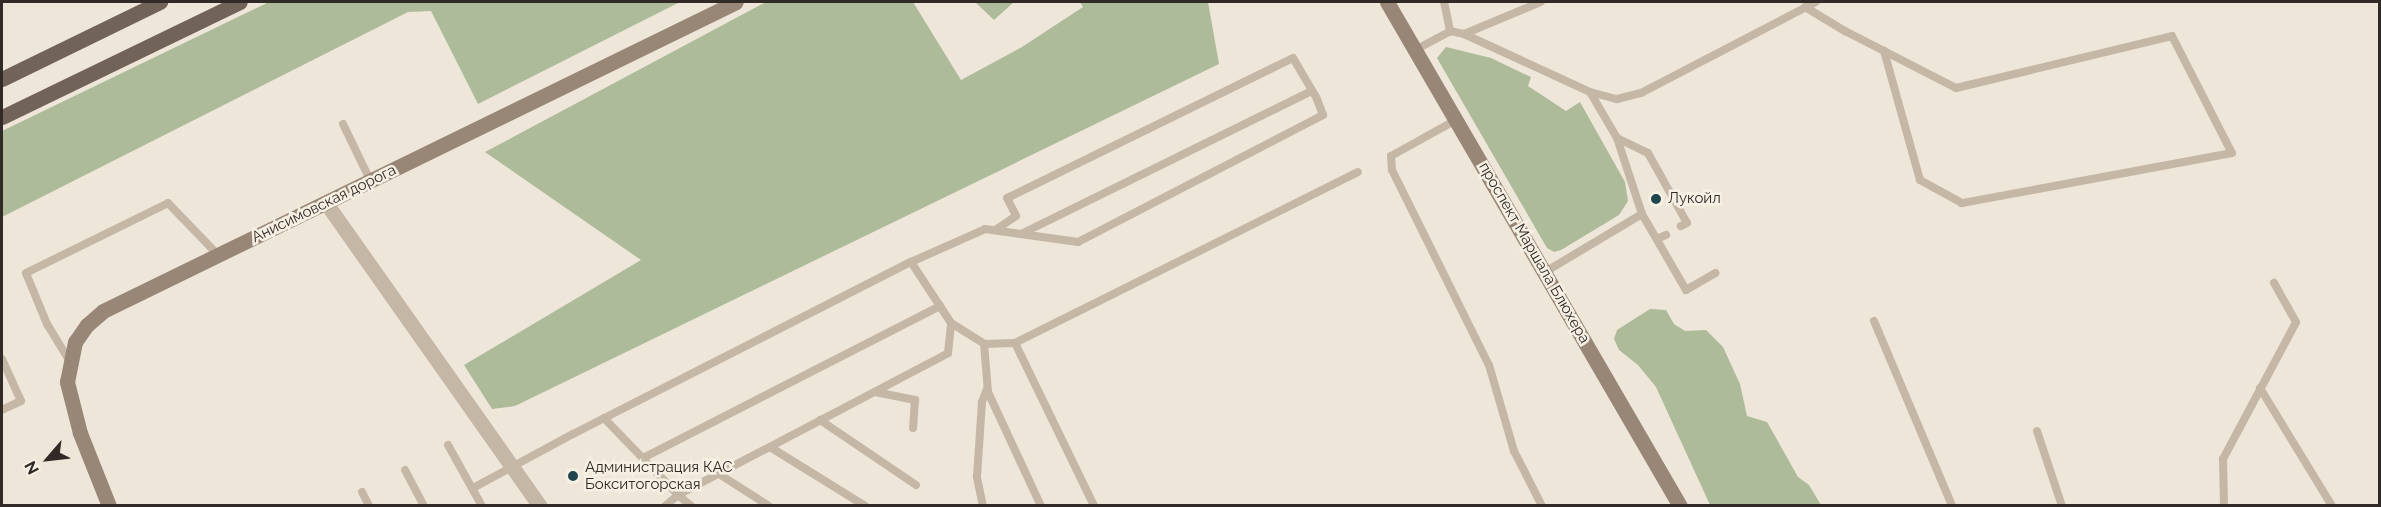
<!DOCTYPE html>
<meta charset="utf-8">
<style>
body{margin:0}
#map{position:relative;width:2381px;height:507px;overflow:hidden;background:#eee6d8;font-family:Raleway,sans-serif}
div>[style]{position:absolute}
[style*='--x']{left:calc(var(--x)*1px);top:calc(var(--y)*1px);width:calc(var(--w)*1px);rotate:calc(var(--a)*1deg)}
.green>*{inset:0;background:#adbb9a}
.lane>*{height:8px;margin:-4px;padding:0 4px;transform-origin:4px;border-radius:4px;background:#c5b7a6}
.street>*{height:15px;margin:-7.5px;padding:0 7.5px;transform-origin:7.5px;border-radius:7.5px;background:#c5b7a6}
.secondary>*{height:15px;margin:-7.5px;padding:0 7.5px;transform-origin:7.5px;border-radius:7.5px;background:#988677}
.primary>*{height:15px;margin:-7.5px;padding:0 7.5px;transform-origin:7.5px;border-radius:7.5px;background:#726358}
.dots>*{width:16px;height:16px;translate:-50% -50%;box-sizing:border-box;border:3px solid #f6f0e4;border-radius:50%}
span{translate:-50% -50%;white-space:nowrap;text-align:center;line-height:1.15;-webkit-text-stroke:5px #f6f0e4;paint-order:stroke}
.poi-label{font-size:15px;color:#312a26}
.left{translate:0 -50%;text-align:left}
.street-label{font-size:15px;color:#312a26}
.frame{position:absolute;inset:0;border:3px solid #312a26;pointer-events:none}
.north{position:absolute;left:18px;top:429px;width:60px;height:60px;-webkit-text-stroke:4px #f6f0e4;paint-order:stroke;rotate:242deg;font-size:16px;font-weight:700;line-height:24px;text-align:center;color:#312a26}
.north::after{content:'';display:block;margin:auto;width:21px;height:27px;background:#312a26;clip-path:polygon(50% 0,100% 100%,50% 72%,0 100%)}
</style>
<div id="map">
<div class="green">
<div style="clip-path:polygon(269px 2px,680px 2px,478px 104px,431px 11px,408px 12px,2px 217px,2px 131px)"></div>
<div style="clip-path:polygon(766px 2px,913px 2px,961px 80px,1022px 47px,1083px 7px,1080px 2px,1208px 2px,1219px 64px,515px 406px,492px 409px,464px 365px,641px 260px,485px 152px)"></div>
<div style="clip-path:polygon(975px 2px,1014px 2px,994px 20px)"></div>
<div style="clip-path:polygon(1446px 47px,1491px 58px,1531px 77px,1528px 86px,1566px 111px,1580px 102px,1625px 182px,1628px 201px,1619px 215px,1561px 250px,1554px 252px,1547px 248px,1437px 58px)"></div>
<div style="clip-path:polygon(1650px 309px,1666px 310px,1674px 324px,1685px 331px,1706px 330px,1723px 347px,1740px 384px,1747px 416px,1767px 422px,1798px 477px,1809px 485px,1821px 505px,1710px 505px,1656px 387px,1638px 365px,1619px 350px,1614px 339px,1617px 330px)"></div>
</div>
<div class="lane">
<div style="--x:1444;--y:2;--w:30;--a:78"></div>
<div style="--x:1805;--y:7;--w:47;--a:31"></div>
<div style="--x:1845;--y:31;--w:44;--a:27.1"></div>
<div style="--x:1884;--y:51;--w:81;--a:27.2"></div>
<div style="--x:1956;--y:88;--w:222;--a:-13.5"></div>
<div style="--x:2172;--y:36;--w:131;--a:62.9"></div>
<div style="--x:2232;--y:153;--w:275;--a:169.5"></div>
<div style="--x:1962;--y:203;--w:48;--a:-151.3"></div>
<div style="--x:1920;--y:180;--w:134;--a:-105.6"></div>
<div style="--x:1464;--y:34;--w:83;--a:-22.6"></div>
<div style="--x:1415;--y:50;--w:40;--a:-28"></div>
<div style="--x:1450;--y:31;--w:14;--a:12"></div>
<div style="--x:1464;--y:34;--w:139;--a:24.7"></div>
<div style="--x:1590;--y:92;--w:28;--a:15"></div>
<div style="--x:1617;--y:99;--w:25;--a:-14"></div>
<div style="--x:1641;--y:93;--w:197;--a:-27.5"></div>
<div style="--x:1456;--y:120;--w:74;--a:151"></div>
<div style="--x:1391;--y:156;--w:14;--a:86"></div>
<div style="--x:1392;--y:170;--w:218;--a:63.6"></div>
<div style="--x:1489;--y:365;--w:90;--a:73.8"></div>
<div style="--x:1514;--y:451;--w:62;--a:63"></div>
<div style="--x:343;--y:124;--w:64;--a:64.2"></div>
<div style="--x:1617;--y:138;--w:34;--a:26"></div>
<div style="--x:1648;--y:153;--w:80;--a:60.9"></div>
<div style="--x:1687;--y:223;--w:7;--a:153"></div>
<div style="--x:1642;--y:214;--w:88;--a:59.9"></div>
<div style="--x:1686;--y:290;--w:34;--a:-30"></div>
<div style="--x:1023;--y:233;--w:322;--a:-26.2"></div>
<div style="--x:1657;--y:239;--w:10;--a:-24"></div>
<div style="--x:911;--y:262;--w:73;--a:56.7"></div>
<div style="--x:951;--y:323;--w:39;--a:32"></div>
<div style="--x:984;--y:344;--w:31;--a:-2"></div>
<div style="--x:1015;--y:343;--w:181;--a:64.1"></div>
<div style="--x:1545;--y:272;--w:113;--a:-30.9"></div>
<div style="--x:1642;--y:214;--w:80;--a:-108.2"></div>
<div style="--x:1617;--y:138;--w:53;--a:-120.4"></div>
<div style="--x:1874;--y:321;--w:201;--a:67.1"></div>
<div style="--x:1015;--y:343;--w:383;--a:-26.5"></div>
<div style="--x:984;--y:344;--w:48;--a:85.2"></div>
<div style="--x:988;--y:392;--w:126;--a:65.1"></div>
<div style="--x:2;--y:359;--w:46;--a:65.7"></div>
<div style="--x:21;--y:401;--w:21;--a:155"></div>
<div style="--x:69;--y:360;--w:42;--a:-121.4"></div>
<div style="--x:47;--y:324;--w:55;--a:-112.4"></div>
<div style="--x:26;--y:273;--w:158;--a:-26.2"></div>
<div style="--x:168;--y:203;--w:72;--a:46.1"></div>
<div style="--x:2260;--y:388;--w:138;--a:58.6"></div>
<div style="--x:875;--y:392;--w:41;--a:11.3"></div>
<div style="--x:915;--y:400;--w:28;--a:94"></div>
<div style="--x:604;--y:418;--w:107;--a:46.1"></div>
<div style="--x:678;--y:495;--w:305;--a:-27.7"></div>
<div style="--x:948;--y:353;--w:30;--a:-84"></div>
<div style="--x:820;--y:420;--w:116;--a:34.1"></div>
<div style="--x:2037;--y:431;--w:79;--a:71.6"></div>
<div style="--x:448;--y:445;--w:70;--a:60.9"></div>
<div style="--x:770;--y:447;--w:112;--a:31.8"></div>
<div style="--x:643;--y:458;--w:334;--a:-27.1"></div>
<div style="--x:405;--y:470;--w:41;--a:62.2"></div>
<div style="--x:719;--y:474;--w:59;--a:32.6"></div>
<div style="--x:473;--y:488;--w:114;--a:-28.4"></div>
<div style="--x:573;--y:434;--w:379;--a:-27"></div>
<div style="--x:911;--y:262;--w:81;--a:-24"></div>
<div style="--x:985;--y:229;--w:94;--a:8"></div>
<div style="--x:1078;--y:242;--w:276;--a:-27.4"></div>
<div style="--x:1323;--y:115;--w:19;--a:-111"></div>
<div style="--x:1316;--y:97;--w:45;--a:-120.5"></div>
<div style="--x:1293;--y:58;--w:318;--a:153.9"></div>
<div style="--x:1007;--y:198;--w:20;--a:63"></div>
<div style="--x:1016;--y:216;--w:25;--a:146"></div>
<div style="--x:362;--y:492;--w:16;--a:63"></div>
<div style="--x:665;--y:506;--w:17;--a:-40"></div>
<div style="--x:678;--y:495;--w:17;--a:40"></div>
<div style="--x:983;--y:506;--w:30;--a:-102"></div>
<div style="--x:977;--y:477;--w:75;--a:-86.2"></div>
<div style="--x:982;--y:402;--w:14;--a:-69"></div>
<div style="--x:2224;--y:506;--w:47;--a:-91.2"></div>
<div style="--x:2223;--y:459;--w:155;--a:-61.9"></div>
<div style="--x:2296;--y:322;--w:45;--a:-119.4"></div>
</div>
<div class="street">
<div style="--x:326;--y:203;--w:371;--a:54.8"></div>
</div>
<div class="secondary">
<div style="--x:1387;--y:2;--w:583;--a:59.83"></div>
<div style="--x:109;--y:506;--w:79;--a:-111.7"></div>
<div style="--x:80;--y:433;--w:53;--a:-104.3"></div>
<div style="--x:67;--y:382;--w:41;--a:-78.7"></div>
<div style="--x:75;--y:342;--w:21;--a:-55"></div>
<div style="--x:87;--y:325;--w:21;--a:-41"></div>
<div style="--x:103;--y:311;--w:704;--a:-26.02"></div>
</div>
<div class="primary">
<div style="--x:2;--y:79;--w:176;--a:-26"></div>
<div style="--x:2;--y:117;--w:264;--a:-25.8"></div>
</div>
<div class="dots">
<div style="left:1656px;top:199px;background:#20474e"></div>
<div style="left:573px;top:476px;background:#20474e"></div>
</div>
<div class="poi-label">
<span class="left" style="left:1668px;top:199px">Лукойл</span>
<span class="left" style="left:585px;top:476px">Администрация КАС<br>Бокситогорская</span>
</div>
<div class="street-label">
<span style="left:324px;top:204px;rotate:-26deg">Анисимовская дорога</span>
<span style="left:1534px;top:253px;rotate:60deg">проспект Маршала Блюхера</span>
</div>
<div class="frame"></div>
<div class="north">N</div>
</div>
